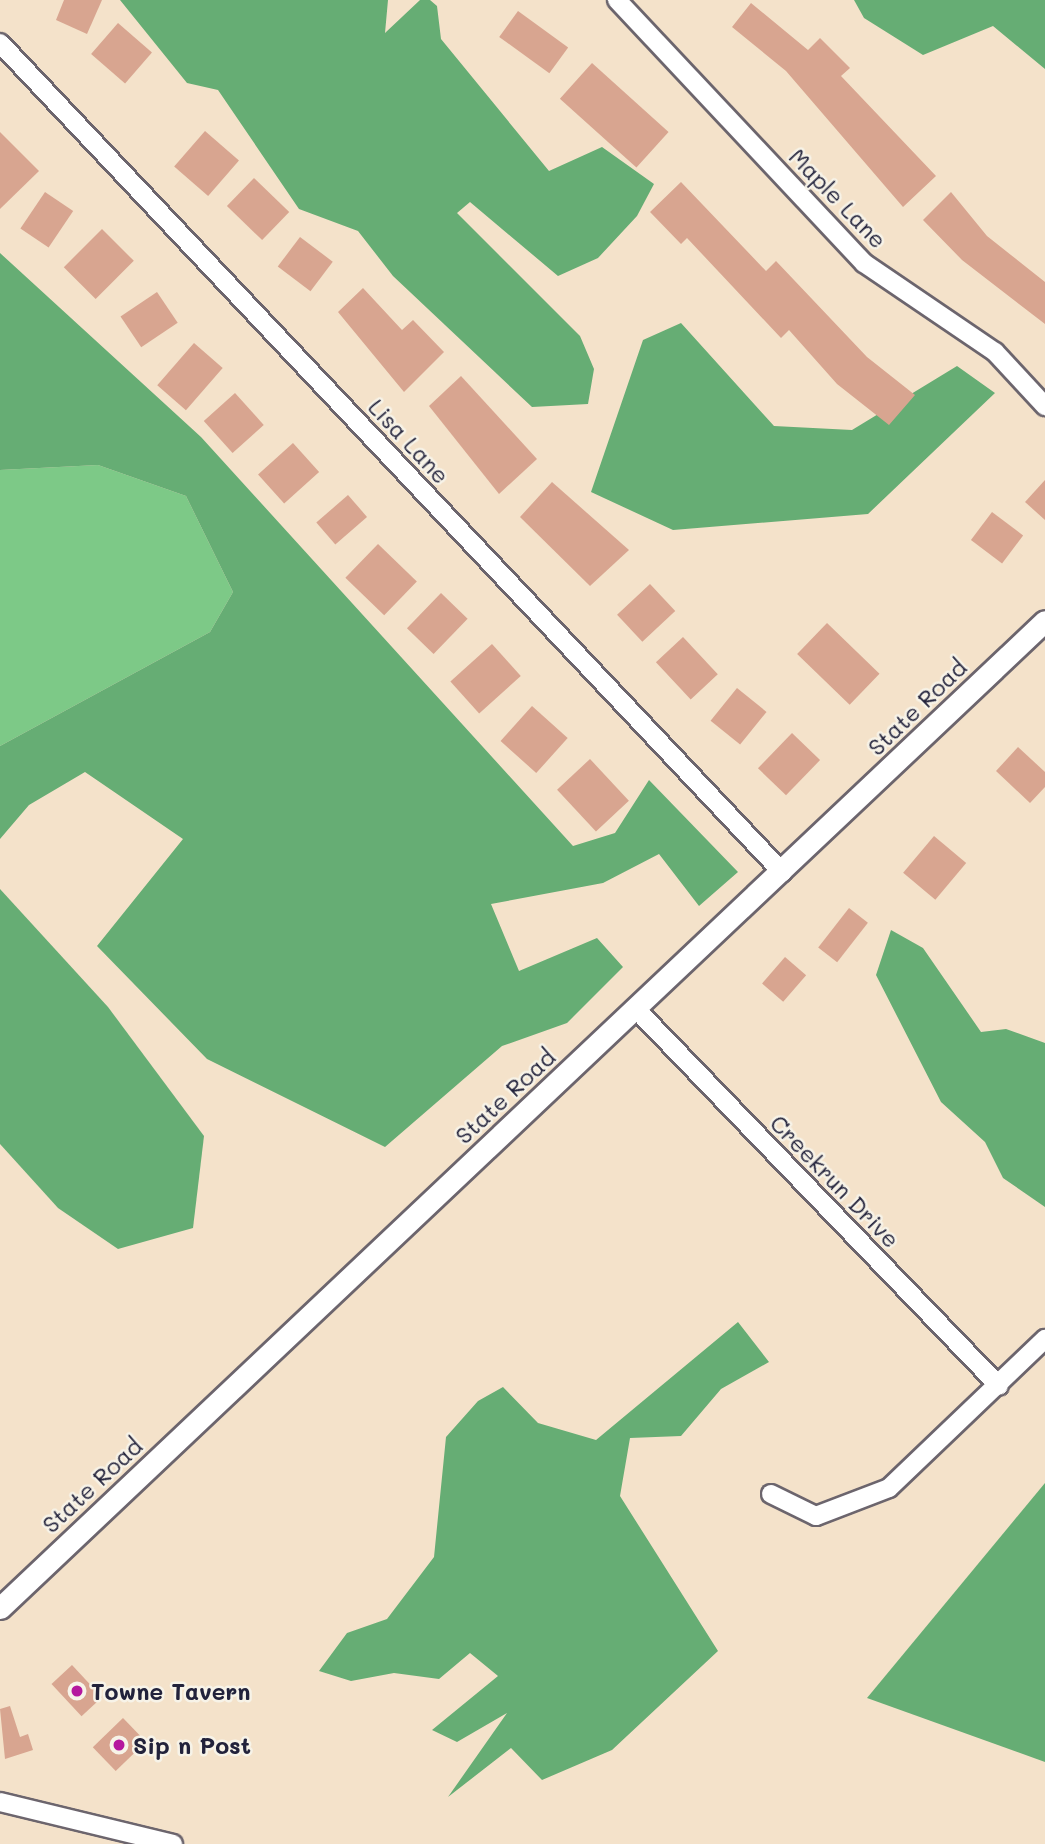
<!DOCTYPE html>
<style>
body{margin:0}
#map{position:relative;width:1045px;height:1844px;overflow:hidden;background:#f4e2ca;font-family:Mali,sans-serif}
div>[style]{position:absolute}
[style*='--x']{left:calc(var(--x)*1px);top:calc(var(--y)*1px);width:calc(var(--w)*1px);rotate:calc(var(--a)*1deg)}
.green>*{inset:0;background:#7dc987}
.forest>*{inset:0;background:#66ad74}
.building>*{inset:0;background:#d8a590;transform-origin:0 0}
.roads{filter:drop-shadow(2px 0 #6c656d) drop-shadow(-2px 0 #6c656d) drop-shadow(0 2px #6c656d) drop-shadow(0 -2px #6c656d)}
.minor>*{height:18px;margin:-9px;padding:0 9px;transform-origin:9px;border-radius:9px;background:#fff}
.major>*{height:21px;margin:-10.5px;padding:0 10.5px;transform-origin:10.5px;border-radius:10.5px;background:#fff}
.dots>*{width:19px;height:19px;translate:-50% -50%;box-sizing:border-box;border:4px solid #f7f3e8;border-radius:50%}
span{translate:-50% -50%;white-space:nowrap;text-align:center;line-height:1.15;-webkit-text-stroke:5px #f7f3e8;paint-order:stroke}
.street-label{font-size:23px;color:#22223b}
.poi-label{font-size:23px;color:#22223b;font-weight:700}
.left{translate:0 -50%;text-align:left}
</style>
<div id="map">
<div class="green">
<div style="clip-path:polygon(98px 465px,186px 496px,233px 592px,210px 632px,0 746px,0 470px)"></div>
</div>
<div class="forest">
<div style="clip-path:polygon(120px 0,388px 0,385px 33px,420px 0,430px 0,437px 6px,441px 39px,549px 171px,602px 147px,654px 184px,637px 216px,598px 258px,558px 276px,470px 202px,457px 213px,580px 336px,594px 369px,588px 404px,532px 407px,393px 276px,358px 231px,299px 209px,218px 90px,187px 83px)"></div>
<div style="clip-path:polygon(854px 0,1045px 0,1045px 69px,993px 26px,923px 55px,864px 18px)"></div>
<div style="clip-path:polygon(0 253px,201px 437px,573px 846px,615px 833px,649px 780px,738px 872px,699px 906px,659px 854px,603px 883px,491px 904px,519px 971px,597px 938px,623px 967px,567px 1023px,502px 1046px,385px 1147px,207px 1059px,97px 946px,183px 839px,85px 772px,29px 805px,0 839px,0 746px,210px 632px,233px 592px,186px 496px,98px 465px,0 470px)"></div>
<div style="clip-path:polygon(681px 323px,774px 426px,852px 430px,957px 366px,995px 393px,868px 514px,673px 530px,591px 492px,643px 340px)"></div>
<div style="clip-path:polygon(0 889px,108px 1007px,204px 1136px,193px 1228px,118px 1249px,58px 1208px,0 1144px)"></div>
<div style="clip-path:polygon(891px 930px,923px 948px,981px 1032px,1006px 1029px,1045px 1043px,1045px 1207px,1003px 1178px,985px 1142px,941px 1102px,876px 975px)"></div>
<div style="clip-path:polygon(738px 1322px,769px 1362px,721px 1389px,681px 1436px,630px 1438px,620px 1496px,718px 1651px,612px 1750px,542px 1780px,511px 1748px,448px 1797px,507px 1713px,457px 1742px,432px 1730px,498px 1676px,470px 1653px,439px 1679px,394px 1673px,351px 1681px,319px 1671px,347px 1633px,387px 1619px,434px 1557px,446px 1437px,478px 1401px,503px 1387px,538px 1423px,596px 1440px)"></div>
<div style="clip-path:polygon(1045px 1483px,1045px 1762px,867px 1698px)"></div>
</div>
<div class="building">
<div style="clip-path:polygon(64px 0,102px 0,87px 34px,56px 20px)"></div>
<div style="clip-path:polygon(751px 3px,808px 50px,820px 38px,850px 68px,841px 76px,936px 176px,903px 207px,786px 71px,732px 27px)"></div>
<div style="left:518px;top:11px;width:62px;height:32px;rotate:36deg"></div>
<div style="left:118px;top:23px;width:45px;height:41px;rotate:41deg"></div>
<div style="left:592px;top:63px;width:103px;height:48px;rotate:42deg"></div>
<div style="left:205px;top:131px;width:45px;height:47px;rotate:41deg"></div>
<div style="clip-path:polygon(0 132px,39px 171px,0 209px)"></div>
<div style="left:254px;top:178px;width:49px;height:39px;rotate:44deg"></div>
<div style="clip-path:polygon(681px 182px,766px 271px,776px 261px,867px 357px,915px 395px,889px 425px,837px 384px,789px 330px,781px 338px,687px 238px,681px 244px,650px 212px)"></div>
<div style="left:45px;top:192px;width:34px;height:44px;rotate:34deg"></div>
<div style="clip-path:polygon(951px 192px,987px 236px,1045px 282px,1045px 324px,962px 260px,923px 220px)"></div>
<div style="left:102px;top:229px;width:45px;height:54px;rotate:45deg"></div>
<div style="left:300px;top:237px;width:41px;height:37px;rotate:37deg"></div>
<div style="clip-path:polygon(363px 288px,402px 330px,413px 320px,444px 352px,404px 392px,338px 312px)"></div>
<div style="left:157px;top:292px;width:37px;height:44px;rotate:56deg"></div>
<div style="left:194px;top:343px;width:38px;height:56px;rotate:41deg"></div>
<div style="clip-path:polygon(461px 376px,537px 459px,499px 494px,429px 406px)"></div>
<div style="left:235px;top:393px;width:43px;height:42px;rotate:48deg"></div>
<div style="left:293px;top:443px;width:39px;height:47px;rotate:48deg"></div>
<div style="clip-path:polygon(1045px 480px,1045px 520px,1025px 502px)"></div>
<div style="clip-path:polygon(552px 482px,629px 550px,590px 586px,520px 517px)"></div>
<div style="left:348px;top:495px;width:29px;height:42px;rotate:49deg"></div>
<div style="left:992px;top:512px;width:39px;height:35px;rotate:37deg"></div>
<div style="left:378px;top:544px;width:54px;height:47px;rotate:44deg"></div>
<div style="left:650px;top:584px;width:37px;height:45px;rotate:47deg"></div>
<div style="left:441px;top:593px;width:37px;height:49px;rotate:44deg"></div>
<div style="left:827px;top:623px;width:73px;height:43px;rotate:44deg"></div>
<div style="left:683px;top:637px;width:51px;height:37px;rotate:47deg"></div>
<div style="left:492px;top:644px;width:43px;height:56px;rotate:48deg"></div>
<div style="left:737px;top:688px;width:38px;height:42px;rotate:39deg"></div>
<div style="left:532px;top:706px;width:48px;height:47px;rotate:42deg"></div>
<div style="left:792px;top:733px;width:39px;height:49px;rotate:44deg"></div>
<div style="clip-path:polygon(1018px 747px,1045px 772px,1045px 787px,1030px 803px,996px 771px)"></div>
<div style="left:590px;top:759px;width:57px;height:45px;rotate:47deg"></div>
<div style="left:934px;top:836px;width:42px;height:48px;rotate:40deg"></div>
<div style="left:849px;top:908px;width:24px;height:50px;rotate:38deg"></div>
<div style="left:785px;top:957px;width:28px;height:35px;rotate:41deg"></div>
<div style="left:72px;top:1665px;width:44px;height:28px;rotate:47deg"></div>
<div style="clip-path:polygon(10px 1706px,20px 1737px,28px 1734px,33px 1750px,5px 1759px,0 1709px)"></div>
<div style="left:123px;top:1718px;width:33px;height:42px;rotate:46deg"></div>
</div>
<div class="roads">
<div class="minor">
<div style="--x:617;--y:0;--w:361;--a:46.8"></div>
<div style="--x:864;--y:263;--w:158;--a:34.2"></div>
<div style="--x:995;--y:352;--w:74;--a:47.2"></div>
<div style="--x:0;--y:43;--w:1140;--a:46.67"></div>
<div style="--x:636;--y:1009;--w:523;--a:46.08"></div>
<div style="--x:771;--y:1494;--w:50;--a:26.1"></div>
<div style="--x:816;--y:1516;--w:78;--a:-21"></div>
<div style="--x:889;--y:1488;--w:216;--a:-43.7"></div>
<div style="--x:0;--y:1802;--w:178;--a:13.6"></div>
</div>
<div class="major">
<div style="--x:0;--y:1608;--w:1437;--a:-43.37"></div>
</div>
</div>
<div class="dots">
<div style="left:77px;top:1691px;background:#b5179e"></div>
<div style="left:119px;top:1745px;background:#b5179e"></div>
</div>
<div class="street-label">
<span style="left:838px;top:198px;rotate:46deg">Maple Lane</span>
<span style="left:409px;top:441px;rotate:47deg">Lisa Lane</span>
<span style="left:917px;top:707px;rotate:-44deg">State Road</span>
<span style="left:505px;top:1096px;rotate:-43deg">State Road</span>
<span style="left:835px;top:1181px;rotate:46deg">Creekrun Drive</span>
<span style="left:92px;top:1485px;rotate:-43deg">State Road</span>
</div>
<div class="poi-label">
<span class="left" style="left:91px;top:1691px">Towne Tavern</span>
<span class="left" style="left:133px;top:1745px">Sip n Post</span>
</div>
</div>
